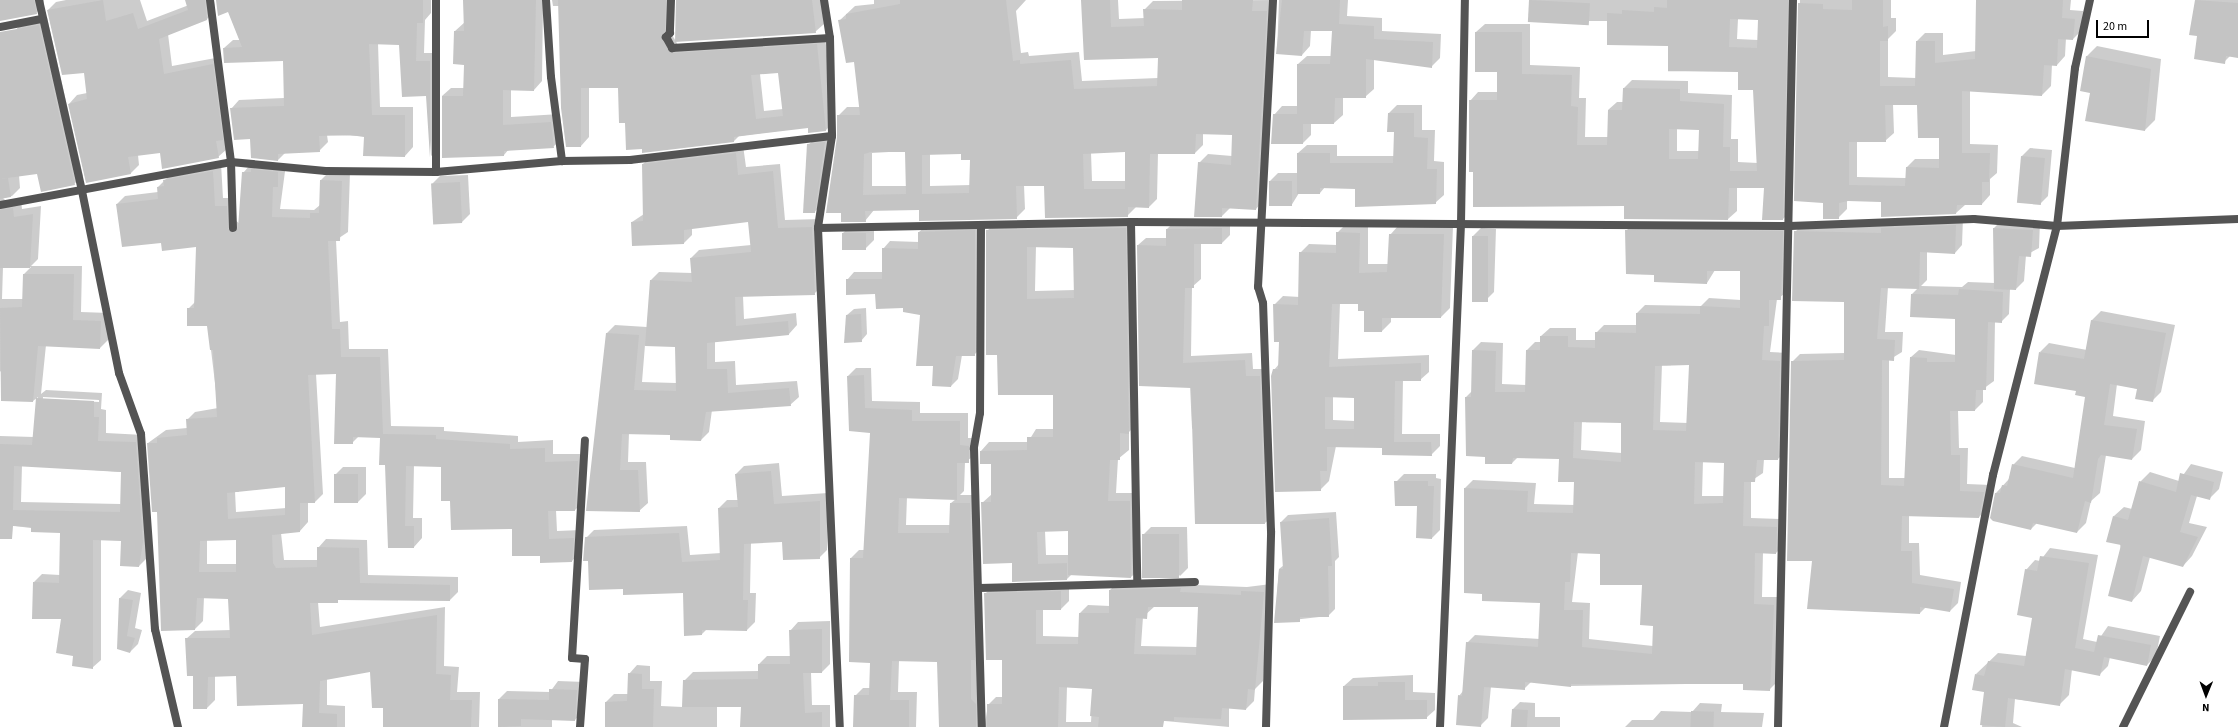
<!DOCTYPE html>
<style>
body{margin:0}
#map{position:relative;width:2238px;height:727px;overflow:hidden;background:#fff;font-family:"Source Sans 3",sans-serif}
div>[style]{position:absolute}
[style*='--x']{left:calc(var(--x)*1px);top:calc(var(--y)*1px);width:calc(var(--w)*1px);rotate:calc(var(--a)*1deg)}
.shadow>*{inset:0;background:#0003}
.building>*{inset:0;background:#c4c4c4;transform-origin:0 0}
.minor>*{height:8px;margin:-4px;padding:0 4px;transform-origin:4px;border-radius:4px;background:#545454}
span{translate:-50% -50%;white-space:nowrap;text-align:center;line-height:1.15;-webkit-text-stroke:3px #fff;paint-order:stroke}
.north{position:absolute;left:2186px;top:675px;width:40px;height:40px;-webkit-text-stroke:3px #fff;paint-order:stroke;rotate:181deg;font-size:11px;font-weight:700;line-height:16px;text-align:center;color:#000}
.north::after{content:'';display:block;margin:auto;width:14px;height:18px;background:#000;clip-path:polygon(50% 0,100% 100%,50% 72%,0 100%)}
.scale{position:absolute;left:2096px;top:20px;width:53px;height:18px;box-sizing:border-box;border:2px solid #000;border-top:0;padding-left:5px;font-size:12px;line-height:14px;white-space:nowrap;color:#000;-webkit-text-stroke:3px #fff;paint-order:stroke}
</style>
<div id="map">
<div class="shadow">
<div style="clip-path:polygon(7px 0,44px 0,44px 5px,36px 13px)"></div>
<div style="clip-path:polygon(66px 0,140px 0,147px 21px,202px 0,214px 0,215px 11px,207px 19px,168px 34px,172px 66px,221px 57px,227px 149px,218px 157px,161px 151px,138px 155px,139px 165px,131px 173px,86px 181px,69px 104px,77px 95px,87px 93px,85px 72px,48px 10px,56px 2px)"></div>
<div style="clip-path:polygon(217px 0,431px 0,431px 13px,425px 20px,424px 53px,439px 53px,439px 149px,431px 156px,427px 95px,400px 44px,378px 43px,380px 107px,413px 107px,413px 147px,405px 156px,365px 136px,327px 135px,328px 142px,319px 151px,285px 153px,278px 160px,251px 138px,231px 109px,239px 100px,284px 98px,284px 60px,224px 48px,233px 40px,240px 40px,229px 11px)"></div>
<div style="clip-path:polygon(464px 0,547px 0,543px 3px,542px 81px,534px 90px,511px 90px,511px 117px,560px 114px,563px 138px,554px 146px,509px 149px,504px 155px,442px 96px,451px 88px,464px 88px,465px 64px,454px 63px,455px 31px,465px 22px)"></div>
<div style="clip-path:polygon(evenodd,552px 0,674px 0,668px 28px,678px 45px,825px 36px,834px 122px,826px 130px,809px 132px,809px 127px,739px 136px,734px 141px,643px 148px,626px 122px,619px 87px,589px 87px,589px 137px,581px 146px,559px 6px,553px 6px,552px 0,779px 72px,783px 109px,764px 111px,760px 74px,779px 72px)"></div>
<div style="clip-path:polygon(677px 0,821px 0,824px 24px,815px 32px)"></div>
<div style="clip-path:polygon(evenodd,874px 0,1055px 0,1026px 0,1016px 11px,1021px 53px,1028px 52px,1029px 56px,1079px 52px,1082px 81px,1158px 78px,1159px 57px,1085px 59px,1082px 0,1118px 0,1119px 19px,1145px 18px,1144px 10px,1153px 1px,1276px 0,1264px 200px,1256px 209px,1231px 207px,1222px 216px,1199px 163px,1208px 154px,1232px 156px,1233px 134px,1203px 133px,1203px 145px,1195px 153px,1158px 153px,1157px 199px,1149px 207px,1136px 207px,1127px 216px,1045px 185px,1024px 185px,1025px 209px,1016px 218px,920px 209px,874px 210px,865px 221px,838px 137px,838px 116px,847px 107px,860px 107px,855px 61px,839px 21px,855px 6px,874px 4px,874px 0,906px 151px,907px 186px,872px 186px,872px 153px,906px 151px,874px 0,1126px 151px,1126px 181px,1092px 181px,1091px 152px,1126px 151px,874px 0,962px 153px,971px 159px,971px 185px,930px 186px,930px 154px,962px 153px)"></div>
<div style="clip-path:polygon(1279px 0,1348px 0,1347px 16px,1382px 18px,1382px 31px,1441px 34px,1440px 58px,1431px 67px,1374px 59px,1374px 89px,1365px 97px,1343px 97px,1343px 115px,1334px 123px,1311px 123px,1311px 135px,1303px 143px,1274px 115px,1282px 106px,1298px 106px,1298px 64px,1307px 56px,1332px 56px,1333px 30px,1311px 30px,1310px 46px,1302px 55px,1277px 53px)"></div>
<div style="clip-path:polygon(evenodd,1530px 0,1795px 0,1791px 211px,1783px 219px,1765px 187px,1737px 187px,1737px 211px,1728px 219px,1625px 218px,1625px 205px,1474px 171px,1470px 101px,1478px 92px,1498px 92px,1498px 71px,1476px 32px,1485px 24px,1530px 24px,1530px 65px,1580px 67px,1579px 98px,1586px 98px,1585px 137px,1608px 137px,1608px 110px,1617px 102px,1623px 102px,1624px 88px,1632px 80px,1688px 81px,1688px 93px,1732px 95px,1731px 139px,1738px 139px,1738px 162px,1758px 163px,1754px 89px,1739px 71px,1608px 21px,1530px 21px,1530px 0,1738px 19px,1759px 19px,1758px 40px,1737px 39px,1738px 19px,1530px 0,1677px 128px,1700px 129px,1699px 151px,1677px 151px,1677px 128px)"></div>
<div style="clip-path:polygon(evenodd,1800px 0,1891px 0,1891px 18px,1896px 18px,1896px 31px,1888px 39px,1888px 77px,1916px 78px,1917px 41px,1925px 33px,1943px 33px,1943px 55px,1976px 51px,1976px 0,2071px 0,2070px 10px,2083px 11px,2082px 30px,2073px 39px,2066px 38px,2065px 56px,2057px 65px,2052px 64px,2051px 86px,2042px 95px,1970px 90px,1970px 144px,1998px 145px,1997px 173px,1990px 179px,1990px 195px,1982px 204px,1965px 205px,1956px 213px,1882px 201px,1847px 200px,1847px 209px,1838px 218px,1824px 202px,1795px 200px,1800px 0,1893px 104px,1918px 104px,1940px 137px,1940px 159px,1915px 159px,1907px 167px,1906px 178px,1857px 177px,1857px 141px,1885px 141px,1894px 133px,1893px 104px)"></div>
<div style="clip-path:polygon(2196px 0,2238px 0,2238px 57px,2231px 55px,2224px 62px,2198px 35px,2191px 34px)"></div>
<div style="clip-path:polygon(evenodd,47px 17px,83px 176px,74px 184px,38px 172px,19px 175px,20px 188px,12px 196px,3px 198px,7px 202px,21px 200px,22px 209px,41px 206px,38px 259px,31px 266px,82px 266px,81px 312px,109px 313px,108px 340px,100px 348px,46px 345px,41px 394px,46px 390px,102px 393px,101px 409px,106px 410px,106px 433px,144px 435px,147px 558px,139px 566px,122px 540px,101px 540px,101px 660px,92px 668px,74px 655px,62px 618px,34px 582px,42px 574px,60px 575px,61px 532px,0 524px,0 401px,0 436px,34px 437px,38px 397px,33px 401px,0 371px,0 51px,22px 22px,47px 17px,3px 267px,31px 267px,24px 274px,23px 299px,2px 299px,3px 267px,47px 17px,43px 397px,99px 400px,99px 402px,43px 399px,43px 397px,47px 17px,22px 465px,122px 472px,121px 504px,21px 502px,22px 465px)"></div>
<div style="clip-path:polygon(2097px 46px,2161px 59px,2155px 120px,2145px 130px,2091px 92px,2086px 57px)"></div>
<div style="clip-path:polygon(1397px 105px,1422px 105px,1422px 130px,1435px 130px,1434px 161px,1444px 162px,1444px 195px,1435px 203px,1356px 188px,1325px 187px,1320px 193px,1299px 193px,1291px 206px,1270px 181px,1278px 173px,1298px 173px,1298px 153px,1307px 145px,1337px 145px,1337px 156px,1394px 156px,1395px 131px,1389px 113px)"></div>
<div style="clip-path:polygon(831px 137px,821px 206px,814px 212px,804px 212px,808px 145px,815px 139px)"></div>
<div style="clip-path:polygon(evenodd,743px 145px,746px 167px,780px 164px,785px 220px,820px 219px,822px 286px,814px 294px,743px 296px,744px 319px,796px 313px,797px 325px,789px 334px,715px 341px,715px 362px,735px 361px,736px 385px,797px 381px,799px 397px,790px 405px,712px 410px,709px 432px,701px 440px,671px 434px,629px 433px,628px 462px,646px 462px,648px 503px,639px 511px,587px 510px,607px 333px,615px 325px,647px 327px,651px 280px,659px 272px,692px 273px,691px 258px,699px 250px,751px 245px,749px 221px,692px 228px,692px 235px,684px 243px,632px 222px,644px 214px,643px 164px,651px 156px,743px 145px,645px 345px,676px 346px,676px 383px,642px 382px,645px 345px)"></div>
<div style="clip-path:polygon(2030px 148px,2052px 150px,2048px 196px,2040px 204px,2022px 156px)"></div>
<div style="clip-path:polygon(evenodd,221px 163px,223px 198px,235px 198px,235px 220px,240px 224px,243px 173px,251px 164px,286px 164px,280px 209px,314px 210px,320px 205px,321px 180px,329px 172px,350px 173px,348px 232px,336px 240px,340px 322px,348px 321px,349px 349px,388px 349px,391px 426px,444px 427px,444px 431px,518px 436px,518px 442px,553px 440px,553px 454px,586px 454px,583px 502px,575px 510px,556px 510px,557px 531px,581px 530px,580px 552px,572px 561px,541px 554px,513px 528px,451px 500px,442px 466px,414px 465px,413px 518px,422px 518px,422px 538px,414px 547px,389px 547px,386px 464px,381px 437px,359px 436px,352px 443px,337px 373px,316px 374px,323px 494px,315px 502px,308px 502px,308px 522px,300px 531px,281px 533px,284px 560px,318px 560px,318px 548px,326px 539px,367px 540px,368px 575px,458px 577px,458px 592px,450px 600px,341px 599px,318px 602px,320px 627px,445px 607px,444px 666px,459px 667px,457px 692px,480px 692px,479px 727px,384px 727px,384px 706px,371px 671px,327px 678px,327px 705px,345px 706px,345px 727px,303px 727px,304px 703px,237px 675px,215px 675px,215px 700px,207px 708px,194px 675px,186px 639px,195px 631px,231px 630px,229px 598px,204px 597px,203px 621px,195px 629px,158px 511px,148px 443px,166px 430px,187px 428px,187px 420px,195px 412px,218px 408px,208px 325px,188px 309px,195px 302px,197px 246px,162px 242px,117px 204px,125px 196px,158px 192px,158px 187px,173px 172px,221px 163px,286px 485px,286px 508px,236px 512px,235px 491px,286px 485px,221px 163px,237px 539px,237px 564px,207px 564px,207px 540px,237px 539px)"></div>
<div style="clip-path:polygon(468px 175px,470px 214px,462px 222px,432px 184px,440px 176px)"></div>
<div style="clip-path:polygon(evenodd,1963px 218px,1962px 245px,1955px 253px,1927px 252px,1927px 280px,1921px 286px,1962px 287px,1968px 282px,1995px 283px,1994px 228px,2002px 220px,2040px 222px,2039px 248px,2026px 255px,2024px 281px,2016px 289px,2010px 289px,2009px 314px,2001px 322px,1995px 321px,1994px 381px,1983px 389px,1983px 402px,1975px 410px,1958px 410px,1959px 448px,1968px 448px,1967px 484px,1991px 485px,1987px 509px,1979px 517px,1909px 515px,1909px 543px,1919px 543px,1920px 575px,1961px 582px,1958px 603px,1950px 611px,1926px 607px,1920px 613px,1813px 560px,1792px 362px,1800px 354px,1845px 353px,1845px 301px,1795px 232px,1803px 224px,1963px 218px,1888px 287px,1918px 288px,1912px 294px,1956px 318px,1956px 355px,1919px 350px,1911px 357px,1905px 478px,1889px 478px,1889px 360px,1902px 352px,1903px 332px,1885px 332px,1888px 287px)"></div>
<div style="clip-path:polygon(evenodd,1134px 219px,1137px 424px,1129px 432px,1129px 450px,1118px 459px,1116px 493px,1138px 493px,1140px 569px,1131px 577px,1072px 574px,1067px 579px,1012px 562px,982px 503px,992px 494px,992px 463px,981px 451px,989px 442px,1028px 442px,1036px 429px,1054px 429px,1054px 394px,998px 354px,987px 231px,996px 222px,1134px 219px,1036px 246px,1074px 247px,1075px 290px,1035px 291px,1036px 246px,1134px 219px,1069px 530px,1069px 555px,1046px 555px,1045px 531px,1069px 530px)"></div>
<div style="clip-path:polygon(1230px 221px,1230px 235px,1222px 243px,1201px 243px,1201px 279px,1192px 287px,1191px 356px,1252px 353px,1253px 369px,1267px 369px,1273px 516px,1265px 523px,1192px 428px,1190px 386px,1138px 245px,1146px 238px,1167px 238px,1167px 229px,1174px 222px)"></div>
<div style="clip-path:polygon(evenodd,1634px 223px,1790px 224px,1789px 291px,1777px 299px,1770px 352px,1788px 353px,1786px 451px,1778px 459px,1764px 459px,1763px 473px,1751px 481px,1751px 518px,1784px 519px,1784px 545px,1776px 553px,1763px 552px,1762px 597px,1782px 597px,1777px 682px,1769px 690px,1744px 683px,1570px 686px,1532px 681px,1524px 689px,1491px 686px,1488px 718px,1480px 726px,1459px 696px,1463px 691px,1467px 643px,1475px 635px,1540px 639px,1541px 602px,1483px 593px,1465px 488px,1473px 480px,1536px 483px,1534px 504px,1575px 505px,1575px 481px,1560px 458px,1518px 457px,1512px 463px,1486px 456px,1466px 397px,1472px 391px,1473px 350px,1481px 342px,1503px 343px,1502px 384px,1526px 385px,1527px 350px,1535px 342px,1541px 342px,1541px 336px,1550px 328px,1576px 328px,1576px 340px,1596px 340px,1596px 333px,1604px 325px,1637px 325px,1637px 313px,1645px 305px,1701px 306px,1709px 298px,1741px 300px,1741px 270px,1715px 270px,1707px 283px,1655px 274px,1626px 231px,1634px 223px,1662px 364px,1690px 364px,1688px 423px,1660px 422px,1662px 364px,1634px 223px,1582px 421px,1622px 422px,1622px 453px,1581px 450px,1582px 421px,1634px 223px,1703px 461px,1725px 462px,1724px 496px,1702px 496px,1703px 461px,1634px 223px,1578px 552px,1601px 553px,1643px 584px,1654px 625px,1653px 646px,1589px 639px,1590px 603px,1572px 602px,1578px 552px)"></div>
<div style="clip-path:polygon(982px 224px,982px 347px,974px 355px,962px 355px,958px 379px,951px 386px,934px 365px,921px 314px,847px 280px,854px 272px,883px 272px,883px 249px,890px 241px,919px 242px,919px 232px,927px 225px)"></div>
<div style="clip-path:polygon(evenodd,1346px 224px,1368px 225px,1368px 264px,1388px 264px,1390px 235px,1398px 226px,1453px 226px,1450px 308px,1441px 317px,1391px 317px,1391px 322px,1382px 331px,1365px 331px,1365px 310px,1359px 303px,1340px 303px,1338px 359px,1429px 355px,1429px 372px,1420px 380px,1403px 380px,1402px 434px,1440px 434px,1440px 446px,1431px 455px,1383px 447px,1336px 446px,1329px 481px,1320px 490px,1274px 370px,1279px 364px,1280px 341px,1274px 305px,1283px 296px,1300px 297px,1300px 253px,1309px 244px,1337px 245px,1337px 233px,1346px 224px,1333px 396px,1355px 397px,1355px 421px,1333px 420px,1333px 396px)"></div>
<div style="clip-path:polygon(851px 225px,874px 225px,874px 240px,866px 248px,843px 233px)"></div>
<div style="clip-path:polygon(1481px 228px,1496px 229px,1494px 292px,1486px 300px,1473px 236px)"></div>
<div style="clip-path:polygon(866px 308px,867px 334px,861px 341px,847px 315px,854px 309px)"></div>
<div style="clip-path:polygon(2101px 311px,2175px 325px,2161px 392px,2152px 401px,2138px 389px,2117px 384px,2113px 416px,2145px 421px,2141px 450px,2132px 459px,2106px 455px,2100px 493px,2091px 501px,2086px 523px,2077px 532px,2037px 523px,2031px 529px,1996px 493px,2009px 479px,2013px 465px,2022px 456px,2075px 468px,2086px 396px,2040px 352px,2049px 343px,2087px 350px,2092px 320px)"></div>
<div style="clip-path:polygon(evenodd,856px 368px,871px 368px,872px 401px,920px 402px,920px 413px,968px 413px,968px 438px,976px 438px,977px 454px,965px 462px,964px 491px,960px 495px,978px 495px,985px 723px,988px 705px,996px 697px,1003px 697px,1003px 659px,985px 594px,993px 586px,1069px 584px,1069px 601px,1061px 609px,1043px 609px,1043px 636px,1079px 637px,1080px 613px,1088px 605px,1110px 606px,1110px 590px,1118px 582px,1247px 587px,1271px 584px,1263px 681px,1255px 689px,1254px 701px,1246px 709px,1229px 707px,1229px 727px,1133px 718px,1132px 727px,940px 727px,938px 661px,899px 661px,898px 692px,917px 692px,916px 727px,854px 727px,855px 696px,863px 688px,870px 688px,871px 662px,851px 558px,859px 550px,864px 550px,871px 433px,848px 376px,856px 368px,907px 497px,956px 499px,951px 503px,951px 525px,906px 525px,907px 497px,856px 368px,1155px 606px,1199px 606px,1197px 647px,1141px 646px,1143px 617px,1155px 606px,856px 368px,1067px 687px,1093px 688px,1091px 722px,1066px 722px,1067px 687px)"></div>
<div style="clip-path:polygon(779px 463px,782px 496px,828px 493px,827px 550px,819px 558px,783px 541px,751px 543px,750px 593px,756px 593px,755px 622px,747px 630px,707px 629px,702px 634px,684px 592px,624px 588px,589px 560px,586px 538px,594px 530px,687px 526px,690px 555px,721px 553px,719px 508px,727px 500px,738px 500px,736px 474px,744px 466px)"></div>
<div style="clip-path:polygon(2191px 464px,2223px 472px,2219px 489px,2209px 499px,2197px 496px,2189px 523px,2207px 527px,2192px 556px,2183px 566px,2150px 557px,2141px 591px,2132px 601px,2114px 516px,2124px 507px,2132px 509px,2140px 482px,2150px 472px,2179px 481px)"></div>
<div style="clip-path:polygon(343px 467px,366px 467px,366px 494px,358px 502px,335px 475px)"></div>
<div style="clip-path:polygon(1404px 474px,1436px 474px,1436px 478px,1441px 479px,1440px 530px,1432px 538px,1418px 505px,1396px 482px)"></div>
<div style="clip-path:polygon(1336px 512px,1339px 557px,1335px 561px,1335px 609px,1328px 616px,1275px 622px,1279px 569px,1284px 565px,1281px 522px,1288px 515px)"></div>
<div style="clip-path:polygon(1151px 527px,1187px 527px,1188px 568px,1180px 576px,1143px 535px)"></div>
<div style="clip-path:polygon(2050px 548px,2098px 555px,2083px 639px,2097px 642px,2108px 626px,2160px 636px,2156px 656px,2147px 665px,2110px 657px,2108px 666px,2099px 675px,2072px 669px,2069px 695px,2059px 705px,2015px 699px,2013px 723px,2022px 727px,1982px 727px,1985px 691px,1976px 674px,1998px 653px,2026px 656px,2033px 617px,2026px 570px,2035px 560px,2040px 561px)"></div>
<div style="clip-path:polygon(128px 590px,141px 593px,135px 628px,142px 630px,138px 644px,130px 652px,120px 598px)"></div>
<div style="clip-path:polygon(830px 621px,830px 664px,822px 672px,811px 672px,812px 705px,830px 705px,830px 727px,741px 727px,742px 706px,717px 706px,717px 727px,606px 727px,606px 702px,614px 694px,628px 694px,629px 674px,637px 665px,650px 666px,650px 681px,662px 681px,661px 706px,683px 707px,684px 681px,693px 672px,759px 671px,759px 664px,767px 656px,791px 656px,790px 631px,798px 622px)"></div>
<div style="clip-path:polygon(1413px 675px,1413px 692px,1435px 693px,1435px 710px,1426px 718px,1344px 719px,1344px 686px,1353px 678px)"></div>
<div style="clip-path:polygon(558px 681px,585px 682px,583px 711px,575px 720px,552px 719px,552px 727px,499px 727px,499px 699px,507px 691px,550px 692px)"></div>
<div style="clip-path:polygon(1520px 702px,1535px 703px,1535px 717px,1560px 717px,1560px 727px,1511px 727px,1513px 709px)"></div>
<div style="clip-path:polygon(1700px 703px,1722px 704px,1721px 712px,1764px 713px,1762px 727px,1625px 727px,1632px 720px,1653px 720px,1661px 711px,1692px 712px)"></div>
</div>
<div class="building">
<div style="clip-path:polygon(0 0,34px 0,37px 14px,0 21px)"></div>
<div style="clip-path:polygon(103px 0,106px 21px,133px 13px,138px 29px,188px 10px,185px 0,205px 0,207px 20px,159px 39px,164px 74px,213px 64px,223px 140px,216px 141px,219px 158px,162px 169px,160px 153px,128px 157px,131px 174px,86px 183px,68px 104px,87px 99px,84px 73px,62px 75px,47px 10px)"></div>
<div style="clip-path:polygon(216px 0,423px 0,423px 23px,417px 23px,416px 61px,430px 61px,430px 158px,426px 96px,402px 97px,399px 45px,369px 44px,372px 115px,405px 115px,405px 157px,363px 156px,364px 137px,350px 135px,319px 136px,320px 152px,278px 154px,278px 161px,251px 158px,250px 139px,234px 140px,230px 108px,284px 106px,283px 61px,224px 63px,223px 48px,242px 47px,228px 12px,218px 16px)"></div>
<div style="clip-path:polygon(463px 0,536px 0,534px 91px,503px 90px,503px 125px,551px 122px,554px 148px,504px 151px,504px 156px,442px 158px,442px 96px,463px 96px,464px 65px,453px 64px,454px 31px,464px 31px)"></div>
<div style="clip-path:polygon(evenodd,558px 0,666px 0,665px 31px,661px 37px,672px 53px,817px 44px,826px 131px,808px 133px,808px 128px,758px 134px,734px 137px,734px 142px,642px 153px,642px 149px,626px 150px,625px 123px,619px 123px,618px 88px,581px 88px,581px 147px,566px 147px,561px 108px,558px 0,778px 73px,783px 116px,756px 119px,751px 75px,778px 73px)"></div>
<div style="clip-path:polygon(676px 0,812px 0,816px 33px,675px 42px)"></div>
<div style="clip-path:polygon(evenodd,900px 0,1006px 0,1013px 61px,1020px 60px,1020px 64px,1071px 60px,1074px 89px,1157px 86px,1158px 58px,1084px 60px,1081px 0,1110px 0,1111px 27px,1144px 26px,1143px 9px,1182px 10px,1182px 0,1253px 0,1252px 11px,1267px 11px,1256px 210px,1222px 208px,1222px 217px,1194px 217px,1198px 162px,1231px 165px,1232px 135px,1196px 134px,1195px 154px,1150px 154px,1149px 208px,1128px 207px,1128px 217px,1045px 218px,1044px 186px,1016px 186px,1017px 219px,919px 221px,919px 210px,865px 211px,866px 222px,841px 222px,841px 213px,826px 213px,837px 137px,837px 115px,860px 115px,854px 62px,846px 63px,838px 20px,846px 19px,846px 14px,900px 4px,900px 0,871px 152px,905px 152px,906px 194px,863px 195px,864px 154px,871px 152px,900px 0,1125px 152px,1125px 189px,1084px 189px,1083px 154px,1125px 152px,900px 0,961px 154px,961px 160px,970px 160px,969px 193px,922px 194px,922px 155px,961px 154px)"></div>
<div style="clip-path:polygon(1282px 0,1340px 0,1339px 24px,1374px 26px,1374px 39px,1433px 42px,1432px 68px,1366px 59px,1366px 98px,1335px 98px,1334px 124px,1303px 124px,1303px 144px,1271px 144px,1273px 114px,1297px 114px,1297px 64px,1330px 64px,1332px 31px,1304px 31px,1302px 56px,1276px 54px)"></div>
<div style="left:1529px;top:0;width:61px;height:22px;rotate:3deg"></div>
<div style="clip-path:polygon(evenodd,1667px 0,1788px 0,1783px 220px,1762px 220px,1764px 188px,1729px 188px,1728px 220px,1624px 219px,1624px 206px,1473px 207px,1473px 172px,1469px 172px,1469px 100px,1497px 100px,1497px 72px,1475px 72px,1475px 32px,1522px 32px,1522px 74px,1572px 75px,1571px 106px,1578px 107px,1577px 145px,1607px 145px,1608px 110px,1622px 110px,1623px 88px,1680px 89px,1680px 101px,1724px 104px,1723px 147px,1730px 147px,1730px 171px,1757px 171px,1753px 90px,1738px 90px,1738px 72px,1668px 71px,1668px 46px,1607px 45px,1607px 13px,1622px 14px,1622px 10px,1654px 12px,1654px 7px,1667px 8px,1667px 0,1730px 19px,1758px 20px,1757px 48px,1729px 47px,1730px 19px,1667px 0,1669px 129px,1699px 130px,1698px 159px,1669px 159px,1669px 129px)"></div>
<div style="clip-path:polygon(evenodd,1852px 0,1883px 0,1883px 27px,1888px 26px,1888px 41px,1880px 41px,1880px 86px,1915px 86px,1916px 41px,1935px 41px,1935px 63px,1975px 59px,1976px 0,2063px 0,2062px 18px,2075px 19px,2073px 40px,2058px 39px,2057px 66px,2044px 65px,2042px 96px,1962px 91px,1962px 153px,1990px 153px,1989px 182px,1982px 182px,1982px 205px,1957px 205px,1956px 214px,1881px 217px,1881px 202px,1848px 201px,1839px 203px,1839px 219px,1823px 219px,1823px 203px,1794px 201px,1798px 3px,1823px 4px,1823px 9px,1852px 10px,1852px 0,1885px 105px,1917px 105px,1918px 138px,1939px 138px,1939px 168px,1906px 167px,1905px 186px,1849px 185px,1849px 142px,1886px 142px,1885px 105px)"></div>
<div style="clip-path:polygon(2195px 0,2238px 3px,2238px 58px,2226px 56px,2225px 64px,2194px 59px,2197px 36px,2189px 35px)"></div>
<div style="clip-path:polygon(39px 25px,75px 185px,41px 192px,37px 174px,0 179px,0 32px)"></div>
<div style="clip-path:polygon(2086px 56px,2151px 69px,2145px 131px,2085px 121px,2090px 93px,2080px 91px)"></div>
<div style="clip-path:polygon(1388px 113px,1414px 113px,1414px 137px,1428px 138px,1427px 169px,1437px 169px,1436px 204px,1355px 207px,1355px 189px,1320px 188px,1320px 194px,1297px 194px,1297px 153px,1330px 153px,1330px 163px,1393px 163px,1394px 132px,1387px 132px)"></div>
<div style="clip-path:polygon(825px 142px,815px 213px,803px 213px,807px 144px)"></div>
<div style="clip-path:polygon(736px 153px,738px 175px,773px 171px,778px 228px,812px 227px,815px 295px,735px 297px,736px 326px,788px 321px,789px 335px,707px 343px,707px 369px,727px 369px,728px 393px,789px 388px,791px 406px,706px 412px,701px 441px,670px 440px,670px 435px,622px 434px,620px 470px,638px 470px,640px 512px,586px 511px,606px 333px,639px 335px,634px 390px,676px 391px,675px 347px,645px 346px,650px 280px,692px 282px,690px 258px,751px 252px,748px 222px,684px 230px,684px 244px,632px 246px,631px 222px,643px 221px,642px 164px)"></div>
<div style="left:2021px;top:156px;width:24px;height:47px;rotate:5deg"></div>
<div style="clip-path:polygon(evenodd,251px 169px,278px 172px,278px 187px,273px 187px,272px 217px,310px 218px,310px 213px,319px 213px,320px 180px,342px 181px,340px 241px,328px 241px,332px 329px,340px 329px,341px 357px,380px 357px,383px 434px,436px 435px,436px 439px,510px 444px,510px 449px,545px 448px,545px 462px,578px 461px,575px 511px,548px 511px,549px 539px,574px 538px,572px 562px,540px 563px,540px 556px,512px 556px,512px 529px,451px 530px,450px 501px,441px 501px,441px 467px,406px 466px,405px 526px,414px 526px,414px 548px,388px 548px,385px 465px,379px 465px,380px 438px,353px 437px,353px 444px,334px 444px,336px 374px,308px 375px,315px 503px,300px 503px,300px 532px,272px 535px,273px 563px,276px 568px,317px 567px,317px 547px,359px 548px,360px 583px,450px 585px,450px 601px,338px 600px,338px 603px,310px 603px,312px 635px,437px 615px,436px 674px,451px 675px,450px 700px,472px 700px,471px 727px,383px 727px,383px 708px,372px 708px,370px 672px,320px 681px,319px 713px,337px 714px,337px 727px,302px 727px,303px 704px,237px 706px,236px 676px,208px 677px,207px 709px,193px 709px,193px 676px,187px 676px,185px 638px,230px 638px,228px 599px,197px 598px,195px 630px,161px 631px,157px 512px,152px 512px,147px 443px,157px 443px,157px 438px,187px 435px,186px 419px,217px 417px,213px 350px,210px 350px,207px 326px,187px 326px,187px 308px,194px 308px,196px 247px,162px 251px,161px 243px,122px 247px,116px 204px,158px 199px,157px 187px,164px 186px,163px 180px,213px 171px,215px 206px,227px 206px,228px 229px,234px 233px,238px 228px,242px 172px,251px 172px,251px 169px,285px 487px,285px 515px,228px 519px,227px 493px,285px 487px,251px 169px,236px 540px,236px 572px,199px 572px,200px 541px,236px 540px)"></div>
<div style="clip-path:polygon(8px 178px,11px 197px,0 199px,0 179px)"></div>
<div style="left:1269px;top:181px;width:23px;height:25px"></div>
<div style="left:460px;top:182px;width:41px;height:29px;rotate:87deg"></div>
<div style="clip-path:polygon(13px 208px,14px 217px,33px 214px,30px 268px,0 268px,0 210px)"></div>
<div style="clip-path:polygon(1956px 225px,1955px 254px,1920px 252px,1919px 289px,1881px 288px,1877px 339px,1895px 340px,1894px 361px,1882px 360px,1881px 485px,1904px 486px,1910px 357px,1927px 358px,1927px 362px,1955px 362px,1955px 319px,1910px 317px,1911px 294px,1958px 295px,1959px 289px,2003px 292px,2002px 323px,1988px 322px,1986px 390px,1976px 390px,1975px 411px,1950px 411px,1951px 455px,1960px 455px,1960px 491px,1984px 492px,1979px 518px,1902px 516px,1901px 551px,1912px 551px,1912px 583px,1954px 589px,1950px 612px,1920px 607px,1920px 614px,1807px 609px,1812px 561px,1787px 561px,1791px 361px,1844px 360px,1844px 302px,1792px 301px,1794px 231px,1881px 233px,1881px 228px)"></div>
<div style="clip-path:polygon(evenodd,1126px 228px,1129px 434px,1120px 433px,1120px 460px,1110px 460px,1108px 501px,1130px 501px,1131px 578px,1068px 575px,1068px 531px,1037px 532px,1038px 564px,1067px 563px,1067px 580px,1012px 582px,1012px 563px,983px 564px,981px 502px,991px 502px,991px 464px,980px 464px,980px 451px,1027px 450px,1027px 437px,1053px 437px,1053px 395px,998px 395px,997px 355px,986px 355px,986px 230px,1126px 228px,1027px 247px,1073px 248px,1074px 298px,1027px 299px,1027px 247px)"></div>
<div style="clip-path:polygon(1222px 228px,1222px 244px,1194px 244px,1194px 288px,1185px 288px,1183px 363px,1245px 360px,1246px 376px,1260px 376px,1265px 524px,1195px 524px,1191px 388px,1139px 386px,1137px 245px,1166px 246px,1166px 229px)"></div>
<div style="clip-path:polygon(1993px 228px,2033px 230px,2031px 257px,2019px 256px,2016px 290px,1994px 289px)"></div>
<div style="clip-path:polygon(975px 230px,975px 356px,956px 356px,951px 387px,932px 386px,933px 366px,916px 366px,920px 315px,903px 312px,903px 308px,876px 309px,875px 294px,846px 295px,846px 279px,882px 279px,882px 248px,918px 249px,918px 232px)"></div>
<div style="clip-path:polygon(evenodd,1625px 230px,1783px 231px,1781px 300px,1769px 300px,1769px 326px,1764px 326px,1762px 360px,1780px 361px,1778px 460px,1757px 460px,1755px 482px,1744px 482px,1743px 526px,1777px 527px,1776px 554px,1755px 553px,1754px 604px,1774px 605px,1770px 691px,1743px 690px,1743px 684px,1571px 684px,1571px 687px,1525px 682px,1525px 690px,1484px 687px,1481px 727px,1456px 725px,1458px 695px,1462px 696px,1466px 642px,1538px 647px,1540px 603px,1482px 601px,1482px 594px,1464px 593px,1464px 488px,1528px 491px,1527px 512px,1573px 513px,1574px 482px,1558px 482px,1559px 459px,1513px 458px,1512px 464px,1485px 464px,1485px 457px,1466px 456px,1465px 397px,1471px 397px,1472px 350px,1496px 351px,1495px 392px,1525px 392px,1526px 350px,1540px 350px,1540px 336px,1568px 336px,1568px 347px,1595px 348px,1595px 332px,1636px 333px,1636px 313px,1700px 314px,1700px 306px,1740px 308px,1740px 271px,1707px 271px,1707px 284px,1654px 282px,1654px 275px,1626px 274px,1625px 230px,1689px 365px,1686px 431px,1653px 430px,1655px 366px,1689px 365px,1625px 230px,1574px 422px,1621px 423px,1621px 462px,1573px 458px,1574px 422px,1625px 230px,1695px 462px,1724px 463px,1723px 503px,1694px 504px,1695px 462px,1625px 230px,1571px 553px,1600px 554px,1600px 585px,1642px 585px,1640px 625px,1653px 626px,1652px 654px,1582px 647px,1583px 610px,1564px 610px,1565px 582px,1570px 582px,1571px 553px)"></div>
<div style="clip-path:polygon(evenodd,1336px 232px,1360px 233px,1359px 273px,1387px 272px,1389px 234px,1444px 234px,1441px 318px,1382px 318px,1382px 332px,1364px 332px,1364px 311px,1358px 311px,1358px 304px,1332px 304px,1329px 367px,1421px 363px,1421px 381px,1395px 381px,1394px 442px,1431px 442px,1432px 456px,1382px 455px,1382px 448px,1327px 447px,1327px 471px,1320px 471px,1321px 491px,1275px 492px,1271px 376px,1273px 369px,1278px 369px,1279px 342px,1274px 342px,1273px 304px,1298px 305px,1299px 252px,1336px 253px,1336px 232px,1325px 397px,1354px 398px,1354px 429px,1325px 429px,1325px 397px)"></div>
<div style="left:842px;top:233px;width:24px;height:17px"></div>
<div style="left:1472px;top:236px;width:16px;height:66px"></div>
<div style="clip-path:polygon(23px 274px,74px 274px,73px 320px,101px 321px,100px 349px,38px 346px,33px 402px,1px 401px,0 308px,22px 307px)"></div>
<div style="clip-path:polygon(861px 314px,862px 342px,844px 343px,846px 315px)"></div>
<div style="clip-path:polygon(2091px 320px,2166px 333px,2153px 402px,2135px 399px,2137px 389px,2110px 384px,2104px 425px,2137px 429px,2132px 460px,2101px 455px,2098px 459px,2091px 503px,2085px 501px,2077px 533px,2033px 523px,2031px 530px,1993px 521px,1990px 518px,1995px 493px,2000px 493px,2002px 485px,2007px 486px,2012px 464px,2073px 478px,2085px 397px,2075px 395px,2076px 391px,2034px 384px,2039px 352px,2084px 359px)"></div>
<div style="clip-path:polygon(864px 375px,865px 408px,912px 410px,912px 421px,960px 421px,960px 445px,969px 446px,969px 463px,957px 463px,957px 500px,899px 498px,898px 533px,949px 533px,950px 503px,970px 503px,975px 660px,971px 660px,971px 699px,976px 704px,976px 727px,939px 727px,937px 662px,892px 661px,890px 700px,909px 700px,909px 727px,853px 727px,854px 695px,869px 695px,870px 663px,849px 662px,850px 558px,863px 558px,870px 433px,849px 431px,847px 376px)"></div>
<div style="clip-path:polygon(evenodd,36px 398px,94px 401px,94px 417px,99px 417px,98px 441px,136px 442px,143px 542px,139px 567px,120px 566px,121px 541px,93px 540px,93px 669px,72px 666px,73px 656px,56px 653px,61px 619px,32px 619px,33px 582px,59px 583px,60px 533px,31px 532px,31px 527px,13px 526px,12px 539px,0 539px,0 444px,32px 445px,36px 398px,14px 466px,121px 472px,120px 512px,13px 510px,14px 466px)"></div>
<div style="clip-path:polygon(771px 471px,774px 504px,820px 501px,820px 559px,783px 560px,782px 542px,744px 544px,743px 600px,748px 600px,747px 631px,702px 630px,702px 635px,684px 636px,683px 593px,623px 595px,623px 589px,589px 590px,588px 561px,583px 561px,585px 537px,679px 533px,682px 562px,720px 560px,718px 508px,738px 507px,735px 474px)"></div>
<div style="clip-path:polygon(2180px 473px,2214px 482px,2210px 500px,2191px 495px,2180px 532px,2198px 537px,2183px 567px,2143px 556px,2132px 602px,2108px 596px,2121px 545px,2106px 542px,2113px 516px,2128px 520px,2139px 481px,2176px 492px)"></div>
<div style="left:358px;top:474px;width:29px;height:24px;rotate:90deg"></div>
<div style="clip-path:polygon(1394px 481px,1428px 481px,1428px 486px,1434px 486px,1432px 539px,1416px 538px,1417px 506px,1395px 506px)"></div>
<div style="clip-path:polygon(1329px 518px,1332px 566px,1328px 566px,1329px 617px,1300px 617px,1300px 622px,1274px 623px,1279px 569px,1283px 569px,1280px 522px)"></div>
<div style="left:1142px;top:534px;width:37px;height:44px"></div>
<div style="clip-path:polygon(2040px 556px,2089px 563px,2075px 648px,2094px 652px,2098px 635px,2151px 645px,2147px 666px,2104px 657px,2100px 676px,2065px 669px,2060px 706px,2008px 698px,2005px 727px,1980px 725px,1984px 692px,1972px 690px,1975px 674px,1984px 676px,1988px 661px,2024px 666px,2032px 618px,2017px 615px,2025px 569px,2037px 571px)"></div>
<div style="clip-path:polygon(evenodd,1181px 588px,1180px 592px,1241px 595px,1241px 591px,1264px 592px,1255px 690px,1248px 689px,1246px 710px,1222px 708px,1221px 719px,1174px 717px,1174px 721px,1164px 721px,1163px 727px,1098px 727px,1099px 717px,1090px 716px,1092px 689px,1059px 687px,1058px 727px,987px 727px,987px 704px,1002px 704px,1002px 660px,986px 660px,984px 593px,1061px 591px,1061px 610px,1036px 610px,1036px 644px,1078px 644px,1079px 613px,1109px 613px,1109px 590px,1181px 588px,1148px 607px,1198px 607px,1196px 655px,1134px 654px,1136px 618px,1147px 619px,1148px 607px)"></div>
<div style="clip-path:polygon(119px 598px,133px 600px,127px 636px,135px 638px,130px 653px,117px 649px)"></div>
<div style="clip-path:polygon(822px 629px,822px 673px,803px 673px,805px 713px,822px 712px,822px 727px,740px 727px,741px 707px,682px 707px,683px 680px,758px 679px,758px 664px,790px 664px,789px 630px)"></div>
<div style="clip-path:polygon(628px 673px,642px 674px,642px 689px,654px 689px,653px 727px,605px 727px,605px 702px,627px 701px)"></div>
<div style="clip-path:polygon(1378px 682px,1405px 682px,1405px 700px,1427px 700px,1427px 719px,1343px 720px,1343px 686px,1378px 686px)"></div>
<div style="clip-path:polygon(549px 689px,577px 690px,575px 721px,521px 719px,521px 726px,498px 727px,498px 699px,549px 700px)"></div>
<div style="left:1512px;top:709px;width:16px;height:18px;rotate:4deg"></div>
<div style="left:1691px;top:711px;width:23px;height:16px;rotate:2deg"></div>
</div>
<div class="minor">
<div style="--x:39;--y:0;--w:196;--a:77.3"></div>
<div style="--x:82;--y:191;--w:186;--a:78.5"></div>
<div style="--x:119;--y:373;--w:65;--a:70.2"></div>
<div style="--x:141;--y:434;--w:196;--a:85.9"></div>
<div style="--x:155;--y:629;--w:101;--a:76.8"></div>
<div style="--x:210;--y:0;--w:163;--a:82.6"></div>
<div style="--x:231;--y:162;--w:66;--a:88.3"></div>
<div style="--x:436;--y:0;--w:172;--a:90"></div>
<div style="--x:546;--y:0;--w:77;--a:86.3"></div>
<div style="--x:551;--y:77;--w:85;--a:82.5"></div>
<div style="--x:671;--y:0;--w:33;--a:92"></div>
<div style="--x:670;--y:33;--w:6;--a:135"></div>
<div style="--x:666;--y:37;--w:13;--a:61"></div>
<div style="--x:672;--y:48;--w:158;--a:-3.6"></div>
<div style="--x:824;--y:0;--w:38;--a:81"></div>
<div style="--x:830;--y:38;--w:98;--a:88.8"></div>
<div style="--x:832;--y:136;--w:93;--a:98.7"></div>
<div style="--x:818;--y:228;--w:499;--a:87.5"></div>
<div style="--x:0;--y:27;--w:42;--a:-11"></div>
<div style="--x:0;--y:205;--w:235;--a:-10.5"></div>
<div style="--x:231;--y:162;--w:95;--a:5.4"></div>
<div style="--x:326;--y:171;--w:110;--a:0.5"></div>
<div style="--x:436;--y:172;--w:126;--a:-5"></div>
<div style="--x:562;--y:161;--w:68;--a:-0.8"></div>
<div style="--x:630;--y:160;--w:203;--a:-6.8"></div>
<div style="--x:1131;--y:222;--w:360;--a:89"></div>
<div style="--x:981;--y:226;--w:187;--a:90.3"></div>
<div style="--x:980;--y:413;--w:36;--a:100"></div>
<div style="--x:974;--y:448;--w:279;--a:88.4"></div>
<div style="--x:818;--y:228;--w:313;--a:-1.1"></div>
<div style="--x:1131;--y:222;--w:659;--a:0.35"></div>
<div style="--x:1790;--y:226;--w:184;--a:-2.2"></div>
<div style="--x:1974;--y:219;--w:83;--a:4.8"></div>
<div style="--x:2057;--y:226;--w:181;--a:-2.2"></div>
<div style="--x:979;--y:588;--w:216;--a:-1.6"></div>
<div style="--x:580;--y:727;--w:68;--a:-85.8"></div>
<div style="--x:585;--y:659;--w:13;--a:-176"></div>
<div style="--x:572;--y:658;--w:218;--a:-86.6"></div>
<div style="--x:1266;--y:727;--w:196;--a:-88.5"></div>
<div style="--x:1271;--y:531;--w:228;--a:-92"></div>
<div style="--x:1263;--y:303;--w:17;--a:-107"></div>
<div style="--x:1258;--y:287;--w:287;--a:-87"></div>
<div style="--x:1440;--y:727;--w:504;--a:-87.61"></div>
<div style="--x:1461;--y:223;--w:223;--a:-89"></div>
<div style="--x:1778;--y:727;--w:727;--a:-88.82"></div>
<div style="--x:1944;--y:727;--w:257;--a:-79"></div>
<div style="--x:1993;--y:475;--w:257;--a:-75.6"></div>
<div style="--x:2057;--y:226;--w:159;--a:-83.5"></div>
<div style="--x:2075;--y:68;--w:70;--a:-77.6"></div>
<div style="--x:2123;--y:727;--w:151;--a:-63.6"></div>
</div>
<div class="north">N</div>
<div class="scale">20 m</div>
</div>
